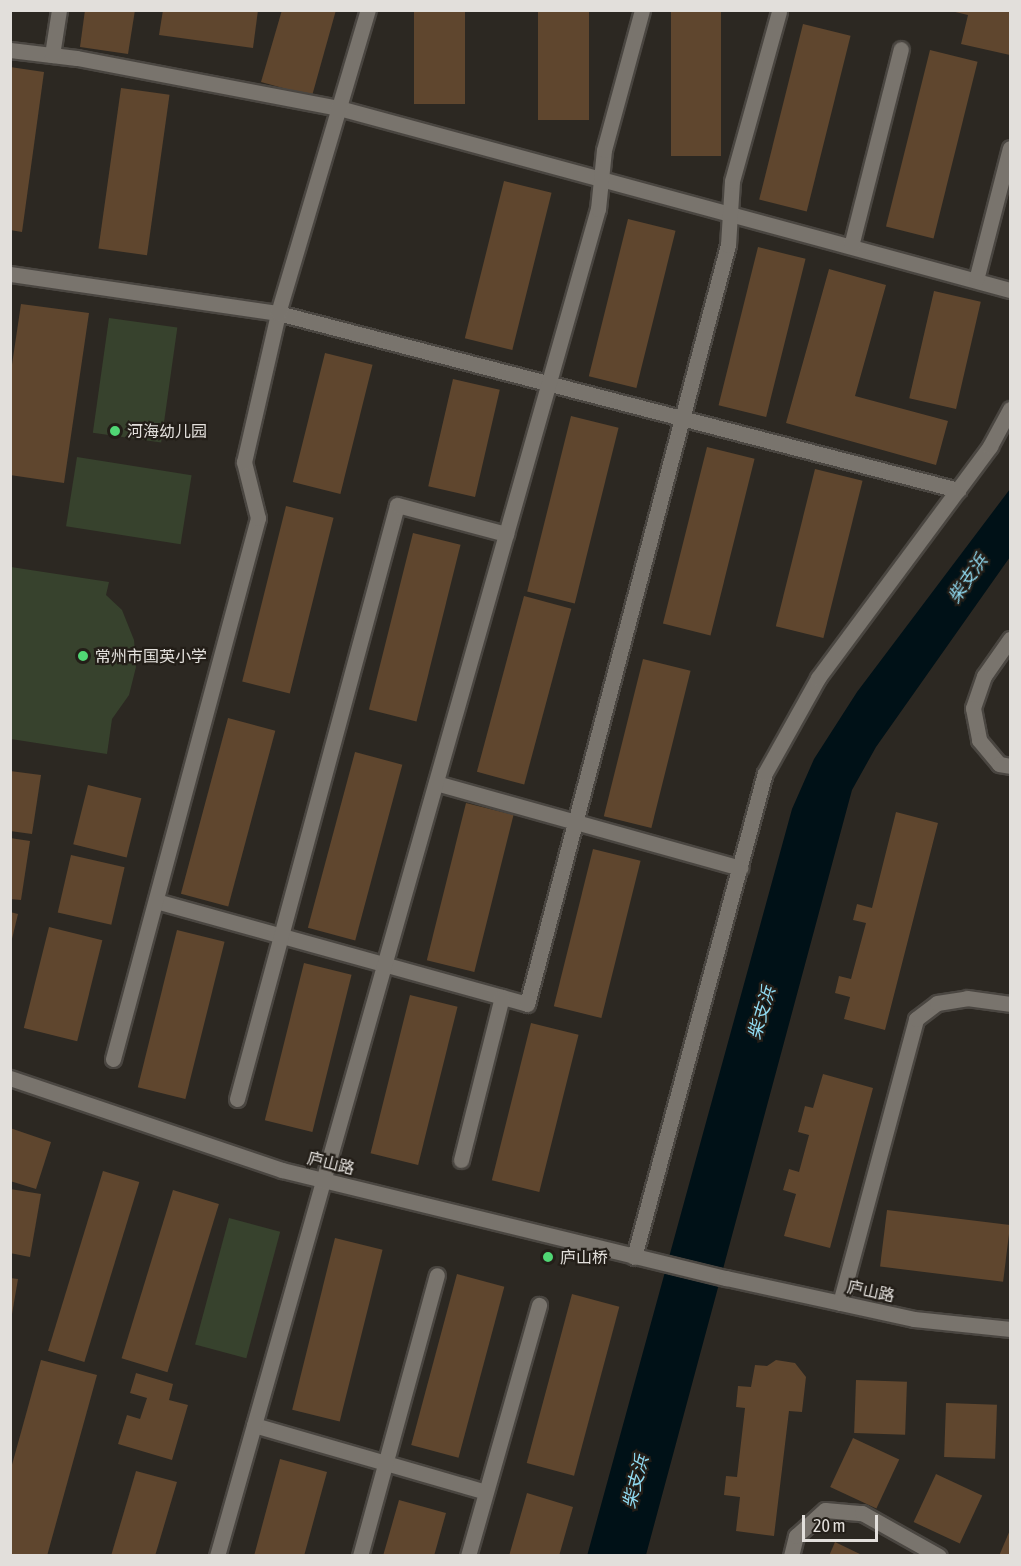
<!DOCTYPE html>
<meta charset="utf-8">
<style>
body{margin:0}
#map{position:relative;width:1021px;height:1566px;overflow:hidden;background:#2c2822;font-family:"Asap Condensed","Noto Sans SC",sans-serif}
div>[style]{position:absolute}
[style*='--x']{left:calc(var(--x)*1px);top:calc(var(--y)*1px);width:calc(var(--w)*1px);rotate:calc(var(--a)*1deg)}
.green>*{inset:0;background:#37422d;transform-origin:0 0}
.water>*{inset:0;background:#001117}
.building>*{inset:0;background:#5f462e;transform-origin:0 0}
.roads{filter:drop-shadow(2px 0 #4a4641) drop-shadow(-2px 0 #4a4641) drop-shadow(0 2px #4a4641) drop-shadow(0 -2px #4a4641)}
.service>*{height:15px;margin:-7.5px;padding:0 7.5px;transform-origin:7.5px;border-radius:7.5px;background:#79746d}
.tertiary>*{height:15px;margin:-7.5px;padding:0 7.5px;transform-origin:7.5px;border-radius:7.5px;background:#79746d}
.dots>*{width:16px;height:16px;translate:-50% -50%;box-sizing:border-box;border:3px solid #231e18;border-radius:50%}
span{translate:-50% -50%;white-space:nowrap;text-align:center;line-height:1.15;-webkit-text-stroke:4.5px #231e18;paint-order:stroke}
.poi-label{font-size:16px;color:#e2dfdb}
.left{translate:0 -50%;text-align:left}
.street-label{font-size:16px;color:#e2dfdb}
.water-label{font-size:18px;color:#90daf1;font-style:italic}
.frame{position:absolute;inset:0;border:12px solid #e2dfdb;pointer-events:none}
.scale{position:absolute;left:802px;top:1515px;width:76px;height:27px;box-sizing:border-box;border:3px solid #e2dfdb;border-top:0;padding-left:8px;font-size:18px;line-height:21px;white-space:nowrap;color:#e2dfdb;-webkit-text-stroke:4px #231e18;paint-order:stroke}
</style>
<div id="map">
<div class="green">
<div style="left:109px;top:318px;width:69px;height:116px;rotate:8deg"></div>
<div style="left:77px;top:457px;width:116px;height:70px;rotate:9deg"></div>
<div style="clip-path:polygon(11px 567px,109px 582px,106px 595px,122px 610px,134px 640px,136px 667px,129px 695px,112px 719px,107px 754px,11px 739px)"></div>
<div style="left:229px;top:1218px;width:53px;height:131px;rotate:15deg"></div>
</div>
<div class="water">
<div style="clip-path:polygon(1010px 489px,1010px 557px,876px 747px,852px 790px,646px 1555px,587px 1556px,792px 809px,814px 759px,857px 692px)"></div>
</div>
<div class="building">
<div style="clip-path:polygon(85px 10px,135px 10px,128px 54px,80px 47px)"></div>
<div style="clip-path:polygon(163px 10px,258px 10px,253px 48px,159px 35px)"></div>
<div style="clip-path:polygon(282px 10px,336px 10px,312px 96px,261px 82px)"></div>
<div style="left:414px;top:10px;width:51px;height:94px"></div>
<div style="left:538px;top:10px;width:51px;height:110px"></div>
<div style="left:671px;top:10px;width:50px;height:146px"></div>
<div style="clip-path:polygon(1010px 10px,1010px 55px,961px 44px,968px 15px,951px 11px)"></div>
<div style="left:803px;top:24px;width:49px;height:181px;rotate:14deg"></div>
<div style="left:930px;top:50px;width:49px;height:182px;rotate:14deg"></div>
<div style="clip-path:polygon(10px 67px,44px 72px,22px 232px,10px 230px)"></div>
<div style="left:121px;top:88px;width:49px;height:162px;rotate:8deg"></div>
<div style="left:504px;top:181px;width:49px;height:162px;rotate:14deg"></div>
<div style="left:628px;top:219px;width:49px;height:162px;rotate:14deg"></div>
<div style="left:758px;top:247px;width:49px;height:163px;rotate:14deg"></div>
<div style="clip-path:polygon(829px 269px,886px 285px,855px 396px,948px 421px,936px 465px,786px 423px)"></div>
<div style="left:934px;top:291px;width:48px;height:110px;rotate:13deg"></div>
<div style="clip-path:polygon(21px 304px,89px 313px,64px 483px,10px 475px,10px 378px)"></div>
<div style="left:325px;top:353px;width:49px;height:133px;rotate:14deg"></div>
<div style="left:453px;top:379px;width:48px;height:110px;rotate:13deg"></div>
<div style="left:571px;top:416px;width:49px;height:181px;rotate:14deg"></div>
<div style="left:707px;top:447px;width:49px;height:182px;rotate:14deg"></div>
<div style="left:815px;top:469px;width:49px;height:162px;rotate:14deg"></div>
<div style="left:286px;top:506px;width:49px;height:181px;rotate:14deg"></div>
<div style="left:413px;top:533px;width:49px;height:182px;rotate:14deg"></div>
<div style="left:524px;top:596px;width:49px;height:182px;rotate:15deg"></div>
<div style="left:643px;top:659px;width:49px;height:162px;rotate:14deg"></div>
<div style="left:228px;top:718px;width:49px;height:182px;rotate:15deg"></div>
<div style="left:355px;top:752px;width:49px;height:182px;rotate:15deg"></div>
<div style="clip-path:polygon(10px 771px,41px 775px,32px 834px,10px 831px)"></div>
<div style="left:88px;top:785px;width:55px;height:61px;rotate:14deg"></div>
<div style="left:466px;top:803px;width:49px;height:162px;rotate:14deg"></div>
<div style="clip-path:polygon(896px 812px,938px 823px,885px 1030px,844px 1019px,850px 997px,835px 993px,839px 976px,851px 979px,866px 923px,853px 920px,857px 904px,872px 908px)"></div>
<div style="clip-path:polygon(10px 838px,30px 841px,21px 900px,10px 899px)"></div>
<div style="left:593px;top:849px;width:49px;height:162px;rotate:14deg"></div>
<div style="left:71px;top:855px;width:55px;height:59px;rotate:13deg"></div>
<div style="clip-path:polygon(10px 912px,18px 914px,11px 943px,10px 942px)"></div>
<div style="left:49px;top:927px;width:55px;height:104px;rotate:14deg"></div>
<div style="left:177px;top:930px;width:49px;height:162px;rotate:14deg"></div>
<div style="left:304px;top:963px;width:49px;height:162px;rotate:14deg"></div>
<div style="left:410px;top:995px;width:49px;height:163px;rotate:14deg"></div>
<div style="left:531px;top:1023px;width:49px;height:162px;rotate:14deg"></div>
<div style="clip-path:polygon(823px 1074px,873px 1088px,830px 1248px,784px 1236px,796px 1194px,783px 1190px,789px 1169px,799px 1172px,809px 1135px,798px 1132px,805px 1106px,813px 1108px)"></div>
<div style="clip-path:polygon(10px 1128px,51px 1142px,36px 1189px,10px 1181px)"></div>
<div style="left:103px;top:1171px;width:38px;height:188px;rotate:17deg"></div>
<div style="clip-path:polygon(10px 1189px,41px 1194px,30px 1257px,10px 1253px)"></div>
<div style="left:173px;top:1190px;width:48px;height:176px;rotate:17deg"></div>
<div style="left:887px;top:1210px;width:124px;height:57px;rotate:7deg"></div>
<div style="left:335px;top:1238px;width:49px;height:177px;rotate:14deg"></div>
<div style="left:457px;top:1274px;width:49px;height:177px;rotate:15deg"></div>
<div style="clip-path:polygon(10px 1278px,18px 1279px,12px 1314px,10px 1314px)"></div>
<div style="left:572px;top:1294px;width:49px;height:175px;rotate:15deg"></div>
<div style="clip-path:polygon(41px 1360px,97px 1375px,47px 1556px,10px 1556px,10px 1472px)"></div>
<div style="clip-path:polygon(776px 1360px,795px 1363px,806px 1377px,802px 1412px,789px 1411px,774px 1536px,736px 1531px,740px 1497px,724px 1495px,726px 1476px,737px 1477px,745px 1408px,736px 1407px,738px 1386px,751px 1387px,755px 1365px,767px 1366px)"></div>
<div style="clip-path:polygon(136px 1373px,173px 1384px,169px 1400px,188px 1405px,172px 1460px,118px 1444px,127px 1415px,140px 1419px,147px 1398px,130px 1393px)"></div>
<div style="left:856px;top:1380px;width:51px;height:53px;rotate:2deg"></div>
<div style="left:946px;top:1403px;width:51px;height:54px;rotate:2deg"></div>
<div style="left:853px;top:1438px;width:51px;height:54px;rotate:25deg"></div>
<div style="clip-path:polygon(280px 1459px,327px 1472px,304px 1556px,254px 1556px)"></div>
<div style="clip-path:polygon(136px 1471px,177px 1482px,155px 1556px,111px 1556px)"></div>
<div style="left:936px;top:1474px;width:51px;height:53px;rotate:25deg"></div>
<div style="clip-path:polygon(527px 1493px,573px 1507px,559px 1556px,509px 1556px)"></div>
<div style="clip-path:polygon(399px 1500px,446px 1513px,434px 1556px,383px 1556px)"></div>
<div style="clip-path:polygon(1010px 1530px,1010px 1556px,999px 1556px)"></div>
<div style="clip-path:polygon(835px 1542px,864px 1556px,829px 1556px)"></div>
</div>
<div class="roads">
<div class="service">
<div style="--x:10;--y:50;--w:67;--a:6.8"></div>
<div style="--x:77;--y:58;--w:267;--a:10.8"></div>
<div style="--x:339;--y:108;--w:695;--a:15.18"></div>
<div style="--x:52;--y:55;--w:46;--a:-81.2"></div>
<div style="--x:851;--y:246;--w:203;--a:-75.8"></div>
<div style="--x:10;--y:274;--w:271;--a:8.3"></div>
<div style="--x:278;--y:313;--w:703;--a:14.59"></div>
<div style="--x:976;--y:280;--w:136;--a:-75.6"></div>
<div style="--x:1010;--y:639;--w:45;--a:125.1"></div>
<div style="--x:984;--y:676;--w:34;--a:109"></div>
<div style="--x:973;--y:708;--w:33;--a:79"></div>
<div style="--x:979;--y:740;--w:31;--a:50"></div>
<div style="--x:999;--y:764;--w:11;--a:10"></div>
<div style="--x:436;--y:783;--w:316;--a:15.6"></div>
<div style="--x:156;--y:901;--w:385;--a:15.5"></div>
<div style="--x:527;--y:1004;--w:785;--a:-75.17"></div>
<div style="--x:728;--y:245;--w:64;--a:-86.4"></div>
<div style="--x:732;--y:181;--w:176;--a:-74.5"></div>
<div style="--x:113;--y:1059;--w:560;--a:-75"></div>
<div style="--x:258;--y:518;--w:58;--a:-104"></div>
<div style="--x:244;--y:462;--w:153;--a:-77.1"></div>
<div style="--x:278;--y:313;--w:316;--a:-73.5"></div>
<div style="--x:237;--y:1099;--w:615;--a:-74.92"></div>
<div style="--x:397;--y:505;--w:113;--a:14.9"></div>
<div style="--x:461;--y:1160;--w:168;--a:-75.9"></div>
<div style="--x:634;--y:1257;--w:501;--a:-74.86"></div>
<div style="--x:765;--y:773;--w:109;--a:-60.8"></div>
<div style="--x:818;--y:678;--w:289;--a:-53.4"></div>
<div style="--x:990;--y:446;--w:42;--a:-61.6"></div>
<div style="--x:840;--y:1303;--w:294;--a:-75"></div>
<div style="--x:916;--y:1019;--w:26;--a:-37"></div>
<div style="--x:937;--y:1003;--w:30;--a:-9"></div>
<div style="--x:967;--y:998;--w:43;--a:7.9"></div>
<div style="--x:254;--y:1425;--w:241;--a:16.1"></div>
<div style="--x:217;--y:1556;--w:1400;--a:-74.21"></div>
<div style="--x:598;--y:209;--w:59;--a:-84.2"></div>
<div style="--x:604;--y:150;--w:145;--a:-74.8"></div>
<div style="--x:360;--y:1556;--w:291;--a:-74.7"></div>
<div style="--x:468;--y:1556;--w:261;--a:-74.2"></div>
<div style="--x:791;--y:1556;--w:21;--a:-76"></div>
<div style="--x:796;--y:1536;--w:39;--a:-42"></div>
<div style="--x:825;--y:1510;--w:37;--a:5"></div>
<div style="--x:862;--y:1513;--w:88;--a:29.2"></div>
</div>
<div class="tertiary">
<div style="--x:10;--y:1078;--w:287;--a:18.7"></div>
<div style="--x:282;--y:1170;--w:457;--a:13.7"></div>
<div style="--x:726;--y:1278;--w:192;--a:12.3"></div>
<div style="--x:914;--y:1319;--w:97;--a:5.9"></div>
</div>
</div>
<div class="dots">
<div style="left:115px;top:431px;background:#50d674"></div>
<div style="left:83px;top:656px;background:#50d674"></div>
<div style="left:548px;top:1257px;background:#50d674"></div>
</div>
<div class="poi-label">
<span class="left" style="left:127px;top:431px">河海幼儿园</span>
<span class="left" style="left:95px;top:656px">常州市国英小学</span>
<span class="left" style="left:560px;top:1257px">庐山桥</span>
</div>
<div class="street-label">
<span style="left:331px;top:1163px;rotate:14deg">庐山路</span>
<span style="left:871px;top:1291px;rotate:12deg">庐山路</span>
</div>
<div class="water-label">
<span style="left:968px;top:579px;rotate:-55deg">柴支浜</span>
<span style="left:762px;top:1013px;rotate:-73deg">柴支浜</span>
<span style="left:636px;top:1482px;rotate:-75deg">柴支浜</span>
</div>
<div class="frame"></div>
<div class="scale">20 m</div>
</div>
